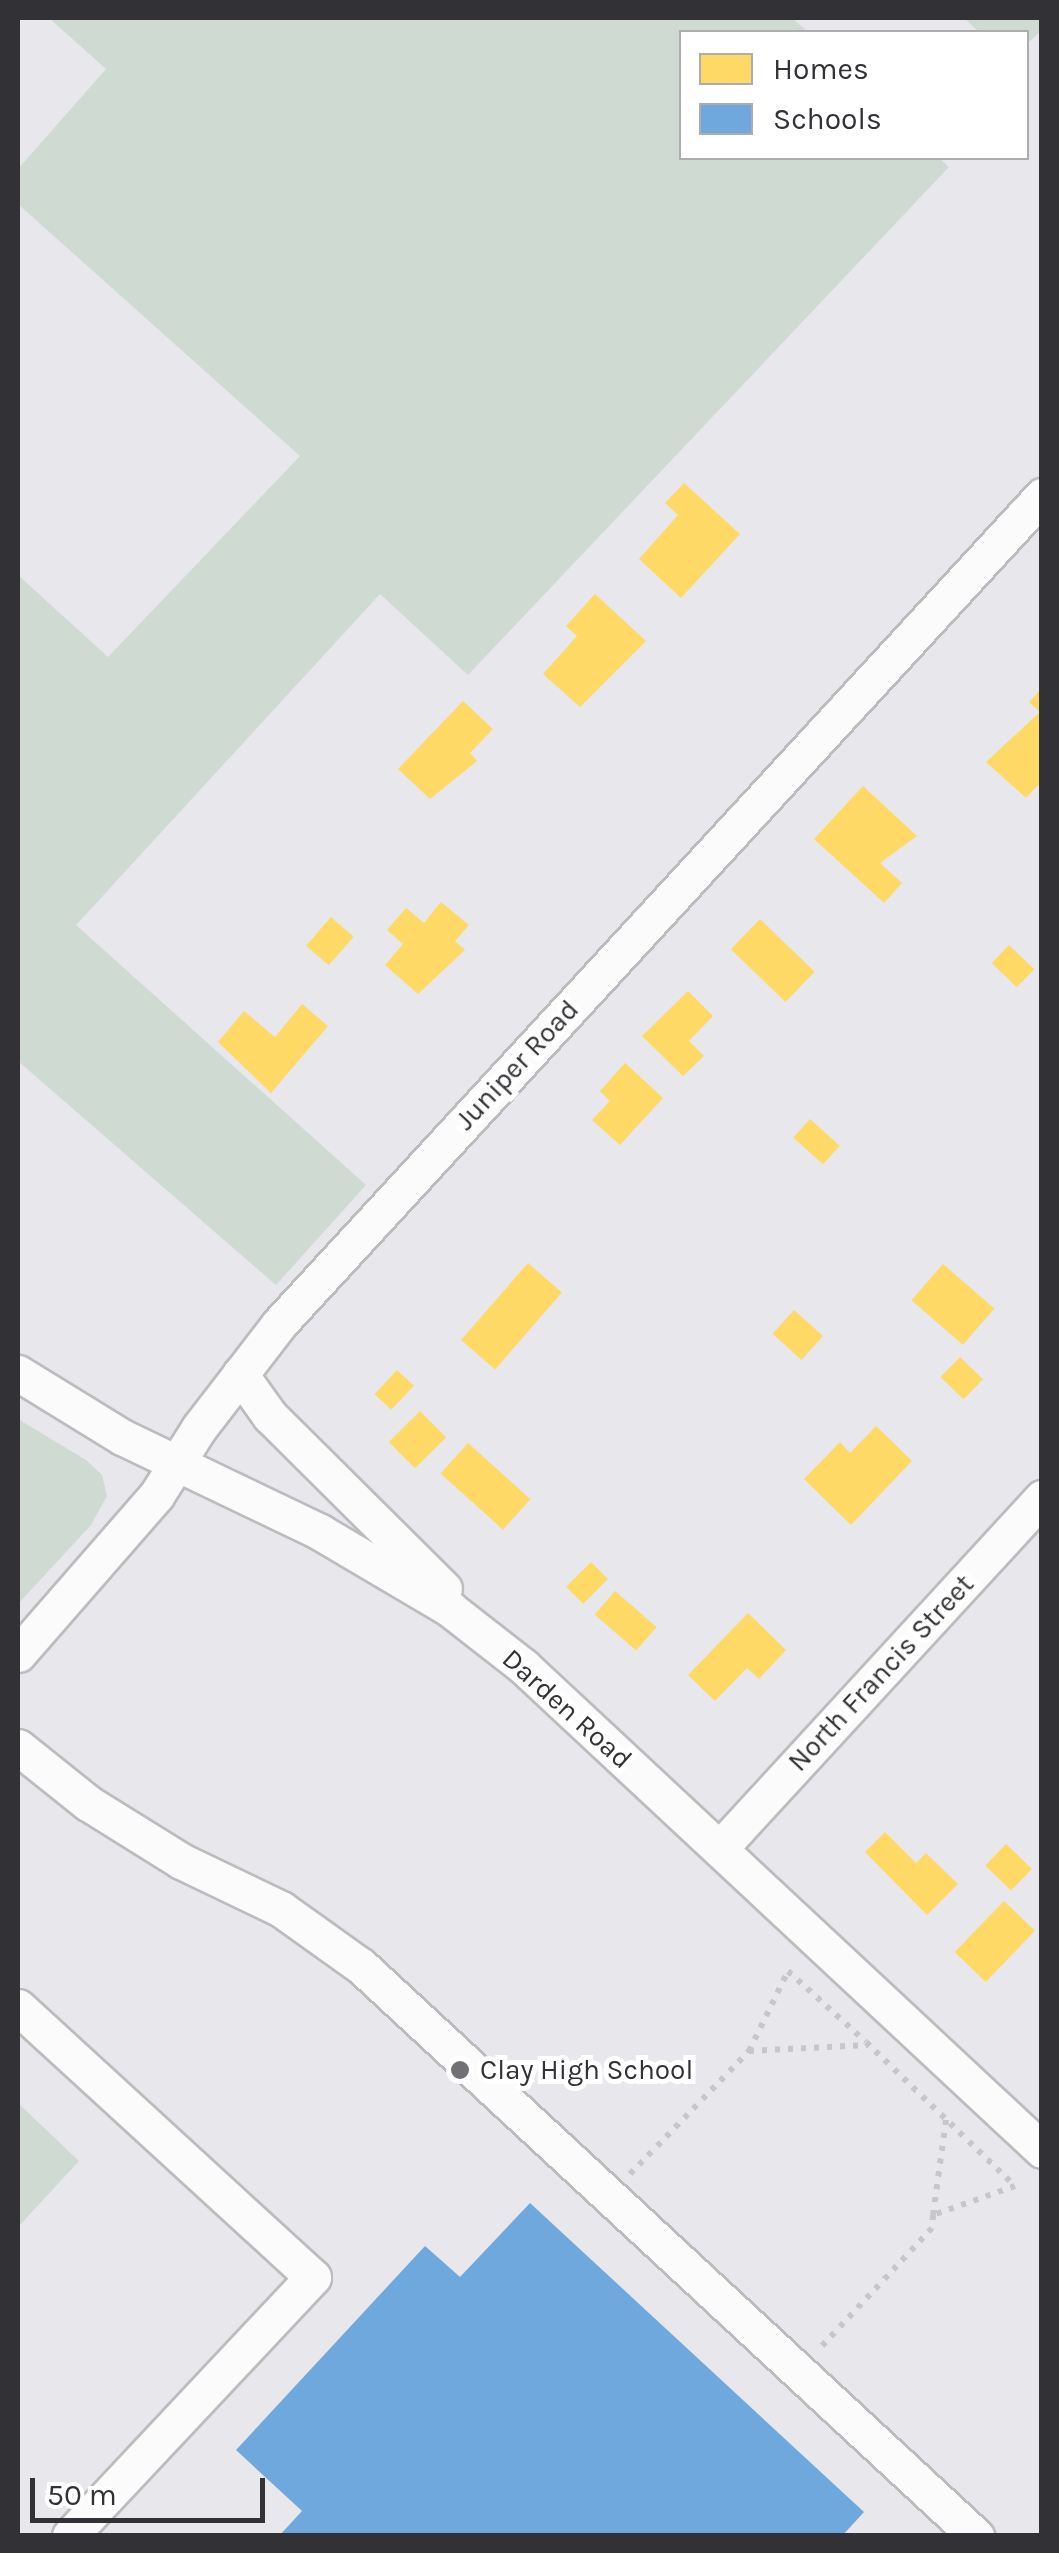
<!DOCTYPE html>
<style>
body{margin:0}
#map{position:relative;width:1059px;height:2553px;overflow:hidden;background:#e7e7ec;font-family:Karla,sans-serif}
div>[style]{position:absolute}
[style*='--x']{left:calc(var(--x)*1px);top:calc(var(--y)*1px);width:calc(var(--w)*1px);rotate:calc(var(--a)*1deg)}
.green>*{inset:0;background:#cfdad3}
.homes>*{inset:0;background:#ffd966;transform-origin:0 0}
.schools>*{inset:0;background:#6fa8dc}
.path>*{height:6px;margin-top:-3px;transform-origin:0;background:repeating-linear-gradient(90deg,#c7c7ca 0 5px,transparent 0 13px)}
.roads{filter:drop-shadow(2px 0 #bcbcbf) drop-shadow(-2px 0 #bcbcbf) drop-shadow(0 2px #bcbcbf) drop-shadow(0 -2px #bcbcbf)}
.minor>*{height:35px;margin:-17.5px;padding:0 17.5px;transform-origin:17.5px;border-radius:17.5px;background:#fbfbfc}
.dots>*{width:28px;height:28px;translate:-50% -50%;box-sizing:border-box;border:5px solid #fff;border-radius:50%}
span{translate:-50% -50%;white-space:nowrap;text-align:center;line-height:1.15;-webkit-text-stroke:10px #fff;paint-order:stroke}
.street-label{font-size:28px;color:#323135}
.poi-label{font-size:28px;color:#323135}
.left{translate:0 -50%;text-align:left}
.frame{position:absolute;inset:0;border:20px solid #323135;pointer-events:none}
.legend{position:absolute;left:679px;top:30px;width:350px;height:130px;box-sizing:border-box;background:#fff;border:2px solid #adadae;margin:0;padding:12px 18px;list-style:none;font-size:30px;color:#323135}
.legend li{display:flex;align-items:center;gap:20px;height:50px}
.legend b{width:50px;border:2px solid #adadae}
.scale{position:absolute;left:30px;top:2478px;width:235px;height:45px;box-sizing:border-box;border:5px solid #323135;border-top:0;padding-left:12px;font-size:30px;line-height:35px;white-space:nowrap;color:#323135;-webkit-text-stroke:8px #fff;paint-order:stroke}
</style>
<div id="map">
<div class="green">
<div style="clip-path:polygon(49px 18px,792px 18px,808px 32px,682px 32px,682px 158px,939px 158px,949px 167px,468px 675px,380px 594px,76px 925px,366px 1185px,276px 1285px,18px 1061px,18px 575px,108px 657px,300px 456px,18px 204px,18px 169px,106px 69px)"></div>
<div style="clip-path:polygon(964px 18px,1041px 18px,1041px 31px,1027px 44px,1026px 32px,979px 32px)"></div>
<div style="clip-path:polygon(18px 1419px,86px 1460px,102px 1475px,107px 1496px,91px 1525px,18px 1604px)"></div>
<div style="clip-path:polygon(18px 2103px,79px 2161px,18px 2227px)"></div>
</div>
<div class="homes">
<div style="clip-path:polygon(684px 483px,740px 534px,681px 598px,639px 559px,678px 515px,665px 503px)"></div>
<div style="clip-path:polygon(595px 594px,646px 641px,580px 707px,543px 674px,577px 636px,566px 626px)"></div>
<div style="clip-path:polygon(1042px 688px,1042px 788px,1038px 785px,1026px 798px,986px 762px,1040px 712px,1029px 702px)"></div>
<div style="clip-path:polygon(463px 701px,493px 729px,470px 753px,477px 761px,430px 799px,398px 769px)"></div>
<div style="clip-path:polygon(863px 786px,917px 836px,880px 863px,902px 883px,884px 903px,814px 839px)"></div>
<div style="clip-path:polygon(441px 902px,469px 925px,455px 941px,465px 950px,418px 994px,385px 965px,403px 944px,387px 930px,406px 908px,424px 923px)"></div>
<div style="left:331px;top:917px;width:30px;height:38px;rotate:41deg"></div>
<div style="left:760px;top:919px;width:76px;height:42px;rotate:44deg"></div>
<div style="left:1009px;top:945px;width:35px;height:25px;rotate:44deg"></div>
<div style="clip-path:polygon(688px 991px,713px 1016px,689px 1041px,704px 1056px,683px 1076px,642px 1036px)"></div>
<div style="clip-path:polygon(302px 1004px,328px 1026px,271px 1093px,218px 1042px,244px 1011px,275px 1037px)"></div>
<div style="clip-path:polygon(625px 1063px,663px 1098px,620px 1145px,592px 1120px,610px 1101px,600px 1091px)"></div>
<div style="left:810px;top:1119px;width:40px;height:25px;rotate:42deg"></div>
<div style="left:528px;top:1263px;width:45px;height:102px;rotate:41deg"></div>
<div style="left:943px;top:1264px;width:68px;height:48px;rotate:41deg"></div>
<div style="left:794px;top:1310px;width:39px;height:32px;rotate:42deg"></div>
<div style="left:960px;top:1357px;width:32px;height:28px;rotate:44deg"></div>
<div style="left:397px;top:1370px;width:23px;height:33px;rotate:43deg"></div>
<div style="left:420px;top:1411px;width:37px;height:44px;rotate:45deg"></div>
<div style="clip-path:polygon(876px 1426px,912px 1461px,851px 1525px,804px 1479px,840px 1442px,850px 1453px)"></div>
<div style="left:468px;top:1443px;width:84px;height:41px;rotate:42deg"></div>
<div style="left:591px;top:1562px;width:24px;height:35px;rotate:45deg"></div>
<div style="left:615px;top:1591px;width:55px;height:31px;rotate:41deg"></div>
<div style="clip-path:polygon(748px 1613px,786px 1650px,759px 1679px,747px 1668px,715px 1701px,688px 1675px)"></div>
<div style="clip-path:polygon(885px 1832px,916px 1863px,926px 1853px,958px 1884px,927px 1915px,865px 1852px)"></div>
<div style="left:1006px;top:1844px;width:36px;height:30px;rotate:44deg"></div>
<div style="left:1004px;top:1901px;width:43px;height:71px;rotate:44deg"></div>
</div>
<div class="schools">
<div style="clip-path:polygon(530px 2203px,864px 2512px,842px 2536px,279px 2536px,302px 2511px,236px 2450px,425px 2246px,460px 2277px)"></div>
</div>
<div class="path">
<div style="--x:749;--y:2051;--w:119;--a:-2.9"></div>
<div style="--x:630;--y:2174;--w:171;--a:-45.9"></div>
<div style="--x:749;--y:2051;--w:89;--a:-64"></div>
<div style="--x:788;--y:1971;--w:105;--a:42.3"></div>
<div style="--x:866;--y:2042;--w:207;--a:44"></div>
<div style="--x:1015;--y:2186;--w:87;--a:160.5"></div>
<div style="--x:933;--y:2215;--w:13;--a:94"></div>
<div style="--x:932;--y:2228;--w:166;--a:133"></div>
<div style="--x:933;--y:2215;--w:96;--a:-82.2"></div>
</div>
<div class="roads">
<div class="minor">
<div style="--x:18;--y:1373;--w:122;--a:31.6"></div>
<div style="--x:122;--y:1437;--w:220;--a:25.6"></div>
<div style="--x:320;--y:1532;--w:151;--a:30.6"></div>
<div style="--x:450;--y:1609;--w:93;--a:38"></div>
<div style="--x:523;--y:1666;--w:710;--a:43"></div>
<div style="--x:240;--y:1374;--w:52;--a:54.5"></div>
<div style="--x:270;--y:1416;--w:245;--a:44.8"></div>
<div style="--x:18;--y:1654;--w:210;--a:-48.9"></div>
<div style="--x:156;--y:1496;--w:80;--a:-57.7"></div>
<div style="--x:199;--y:1428;--w:131;--a:-52.4"></div>
<div style="--x:279;--y:1324;--w:1126;--a:-47.34"></div>
<div style="--x:18;--y:1747;--w:90;--a:38.7"></div>
<div style="--x:88;--y:1803;--w:110;--a:31.9"></div>
<div style="--x:181;--y:1861;--w:111;--a:25.6"></div>
<div style="--x:281;--y:1909;--w:98;--a:35.5"></div>
<div style="--x:361;--y:1966;--w:839;--a:42.83"></div>
<div style="--x:720;--y:1848;--w:476;--a:-47.4"></div>
<div style="--x:18;--y:2007;--w:400;--a:42.5"></div>
<div style="--x:313;--y:2277;--w:355;--a:133.2"></div>
</div>
</div>
<div class="dots">
<div style="left:460px;top:2070px;background:#717175"></div>
</div>
<div class="street-label">
<span style="left:517px;top:1065px;rotate:-47deg">Juniper Road</span>
<span style="left:881px;top:1673px;rotate:-47deg">North Francis Street</span>
<span style="left:567px;top:1709px;rotate:42deg">Darden Road</span>
</div>
<div class="poi-label">
<span class="left" style="left:480px;top:2070px">Clay High School</span>
</div>
<div class="frame"></div>
<ul class="legend">
<li><b style="height:28px;background:#ffd966"></b>Homes</li>
<li><b style="height:28px;background:#6fa8dc"></b>Schools</li>
</ul>
<div class="scale">50 m</div>
</div>
